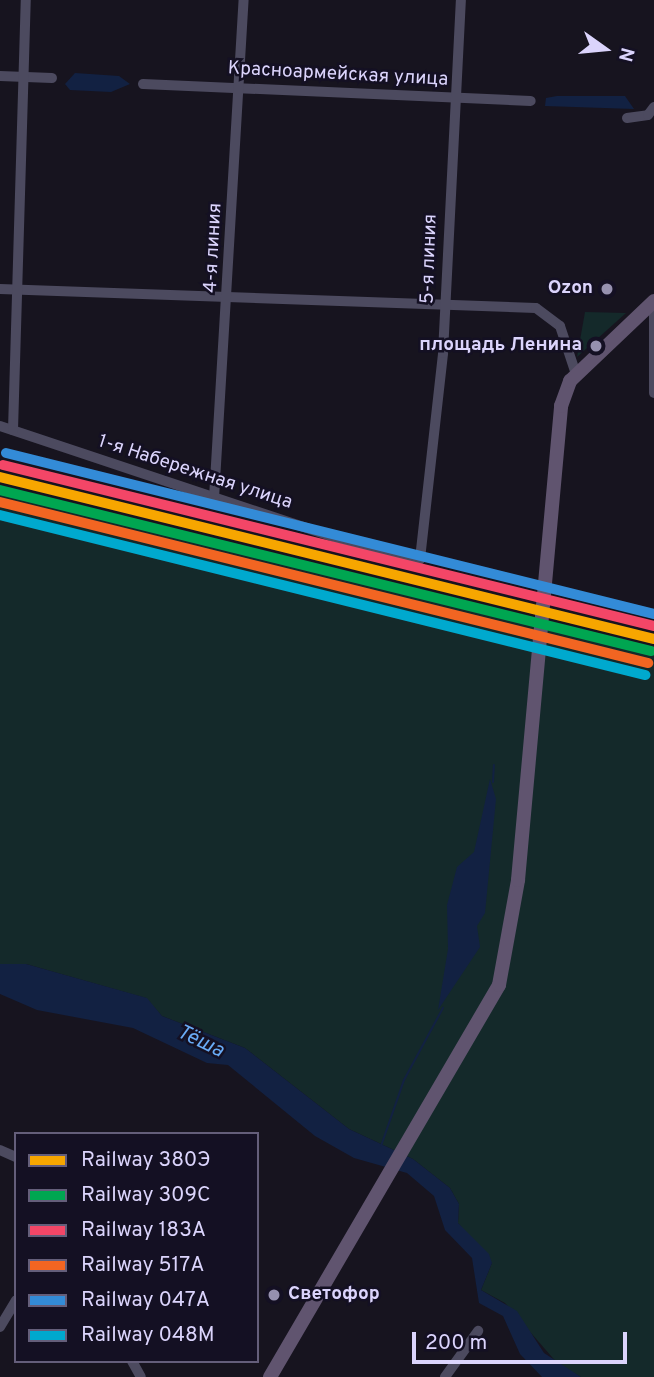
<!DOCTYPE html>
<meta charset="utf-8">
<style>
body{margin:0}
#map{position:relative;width:654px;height:1377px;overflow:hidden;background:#17141f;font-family:Overpass,sans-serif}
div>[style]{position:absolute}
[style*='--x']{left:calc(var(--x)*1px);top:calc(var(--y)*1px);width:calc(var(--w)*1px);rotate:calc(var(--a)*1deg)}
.green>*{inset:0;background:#14292a}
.water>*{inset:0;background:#122142}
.stream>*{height:2px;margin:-1px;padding:0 1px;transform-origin:1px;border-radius:1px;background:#122142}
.minor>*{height:10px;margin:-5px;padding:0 5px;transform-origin:5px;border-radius:5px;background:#4c4a5f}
.major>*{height:14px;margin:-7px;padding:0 7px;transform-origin:7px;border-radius:7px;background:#60546f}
.rail-1>*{height:10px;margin:-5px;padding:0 5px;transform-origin:5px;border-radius:5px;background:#f7a600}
.rail-2>*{height:10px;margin:-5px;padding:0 5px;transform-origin:5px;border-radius:5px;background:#00a651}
.rail-3>*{height:10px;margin:-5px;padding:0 5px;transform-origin:5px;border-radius:5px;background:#f34667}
.rail-4>*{height:10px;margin:-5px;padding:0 5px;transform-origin:5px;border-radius:5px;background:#f26522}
.rail-5>*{height:10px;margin:-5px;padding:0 5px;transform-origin:5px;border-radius:5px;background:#338bd7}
.rail-6>*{height:10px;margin:-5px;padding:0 5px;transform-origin:5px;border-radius:5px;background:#00a9ce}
.dots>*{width:19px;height:19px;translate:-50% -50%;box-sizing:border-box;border:4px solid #141023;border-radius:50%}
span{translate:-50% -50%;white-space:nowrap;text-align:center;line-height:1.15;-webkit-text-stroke:5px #141023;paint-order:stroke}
.street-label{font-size:19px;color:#dbd4fc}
.poi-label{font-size:19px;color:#dbd4fc;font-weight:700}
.right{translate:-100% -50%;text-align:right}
.left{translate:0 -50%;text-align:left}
.water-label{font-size:21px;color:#69abf6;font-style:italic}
.legend{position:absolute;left:14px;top:1132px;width:245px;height:231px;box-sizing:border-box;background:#141023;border:2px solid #645e7a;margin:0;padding:9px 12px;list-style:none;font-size:21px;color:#dbd4fc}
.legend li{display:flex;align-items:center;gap:14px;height:35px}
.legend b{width:35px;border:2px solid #645e7a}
.north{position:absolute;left:570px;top:14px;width:70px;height:70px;-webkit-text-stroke:5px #141023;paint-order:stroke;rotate:105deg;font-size:19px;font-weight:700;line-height:28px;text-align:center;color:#dbd4fc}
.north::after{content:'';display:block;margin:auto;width:24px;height:32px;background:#dbd4fc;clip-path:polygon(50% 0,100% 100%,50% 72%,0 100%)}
.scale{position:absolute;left:412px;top:1332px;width:215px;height:32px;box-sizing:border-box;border:4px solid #dbd4fc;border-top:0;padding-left:9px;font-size:21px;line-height:24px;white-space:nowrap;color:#dbd4fc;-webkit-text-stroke:5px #141023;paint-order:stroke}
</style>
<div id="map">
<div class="green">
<div style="clip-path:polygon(585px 312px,626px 313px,577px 357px)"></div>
<div style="clip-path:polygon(0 488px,654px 647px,654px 1377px,581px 1377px,558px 1364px,505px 1303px,481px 1290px,492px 1263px,458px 1223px,459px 1204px,450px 1188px,413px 1159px,349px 1129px,245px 1048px,162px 1016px,146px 998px,26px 964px,0 964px)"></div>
</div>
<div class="water">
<div style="clip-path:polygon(75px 73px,119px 76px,130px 84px,111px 92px,70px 90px,65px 84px)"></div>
<div style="clip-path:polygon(557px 96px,625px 96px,634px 109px,545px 106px,546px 98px)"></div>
<div style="clip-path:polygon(490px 779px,496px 799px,485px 913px,477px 926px,480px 947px,438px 1010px,448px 949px,447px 905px,457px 867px,474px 852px)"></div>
<div style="clip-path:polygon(0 964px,26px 964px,147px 998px,162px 1016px,245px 1048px,349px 1129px,413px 1159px,450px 1188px,459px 1204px,458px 1223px,489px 1254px,492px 1263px,481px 1290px,517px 1311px,544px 1353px,581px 1377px,542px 1377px,520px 1354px,503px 1316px,479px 1303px,472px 1258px,445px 1230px,434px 1196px,407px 1173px,354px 1158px,315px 1136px,228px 1065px,207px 1063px,133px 1028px,37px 1010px,0 994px)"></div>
</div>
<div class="stream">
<div style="--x:493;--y:782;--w:17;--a:-87"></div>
<div style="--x:381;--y:1146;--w:70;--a:-70.8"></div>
<div style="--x:404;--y:1080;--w:82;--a:-61.6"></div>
</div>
<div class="minor">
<div style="--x:0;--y:76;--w:52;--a:2.2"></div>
<div style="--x:143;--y:84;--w:388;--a:2.5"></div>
<div style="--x:627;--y:118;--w:21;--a:-8"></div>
<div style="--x:648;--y:115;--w:10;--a:-53"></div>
<div style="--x:0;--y:289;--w:536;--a:2.03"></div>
<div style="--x:536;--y:308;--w:30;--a:37"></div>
<div style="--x:560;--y:326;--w:51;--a:71.6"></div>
<div style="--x:654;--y:305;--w:88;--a:90"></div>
<div style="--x:0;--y:426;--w:355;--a:18.4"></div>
<div style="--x:337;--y:538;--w:86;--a:14.2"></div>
<div style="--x:420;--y:559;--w:207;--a:-83.6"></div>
<div style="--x:443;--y:353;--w:353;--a:-87.1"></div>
<div style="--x:13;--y:430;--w:430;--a:-88.3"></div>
<div style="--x:214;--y:498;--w:499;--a:-86.6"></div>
<div style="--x:0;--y:1150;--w:17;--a:24"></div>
<div style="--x:0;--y:1327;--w:31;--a:-59"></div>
<div style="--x:132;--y:1361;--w:18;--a:61"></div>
<div style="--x:445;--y:1377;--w:57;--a:-54.3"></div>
</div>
<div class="major">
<div style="--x:270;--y:1377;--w:454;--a:-59.7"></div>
<div style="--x:499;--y:985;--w:107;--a:-79.7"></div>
<div style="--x:518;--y:880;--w:476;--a:-84.8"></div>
<div style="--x:561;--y:406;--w:27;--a:-70"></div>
<div style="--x:570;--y:381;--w:116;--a:-43.6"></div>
</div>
<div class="rail-1">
<div style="--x:0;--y:477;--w:674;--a:13.91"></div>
</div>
<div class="rail-2">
<div style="--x:0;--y:490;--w:671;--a:13.89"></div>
</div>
<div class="rail-3">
<div style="--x:3;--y:465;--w:671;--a:13.89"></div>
</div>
<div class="rail-4">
<div style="--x:0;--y:502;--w:668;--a:13.95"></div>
</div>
<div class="rail-5">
<div style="--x:6;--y:453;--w:668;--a:13.95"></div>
</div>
<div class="rail-6">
<div style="--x:0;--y:515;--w:665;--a:13.93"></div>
</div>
<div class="dots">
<div style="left:607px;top:289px;background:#9691af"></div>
<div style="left:596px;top:346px;background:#9691af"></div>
<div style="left:274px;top:1295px;background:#9691af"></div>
</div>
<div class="street-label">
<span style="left:338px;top:75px;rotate:3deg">Красноармейская улица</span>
<span style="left:214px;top:248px;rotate:-87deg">4-я линия</span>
<span style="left:430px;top:259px;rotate:-88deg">5-я линия</span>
<span style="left:195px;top:473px;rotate:18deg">1-я Набережная улица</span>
</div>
<div class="poi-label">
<span class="right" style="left:593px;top:289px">Ozon</span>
<span class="right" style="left:582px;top:346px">площадь Ленина</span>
<span class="left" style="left:288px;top:1295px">Светофор</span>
</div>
<div class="water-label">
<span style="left:200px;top:1042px;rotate:26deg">Тёша</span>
</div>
<ul class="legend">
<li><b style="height:9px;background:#f7a600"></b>Railway 380Э</li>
<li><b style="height:9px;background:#00a651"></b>Railway 309С</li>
<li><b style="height:9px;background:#f34667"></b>Railway 183А</li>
<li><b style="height:9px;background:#f26522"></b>Railway 517А</li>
<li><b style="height:9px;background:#338bd7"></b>Railway 047А</li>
<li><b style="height:9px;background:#00a9ce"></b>Railway 048М</li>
</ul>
<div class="north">N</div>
<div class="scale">200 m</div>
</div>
